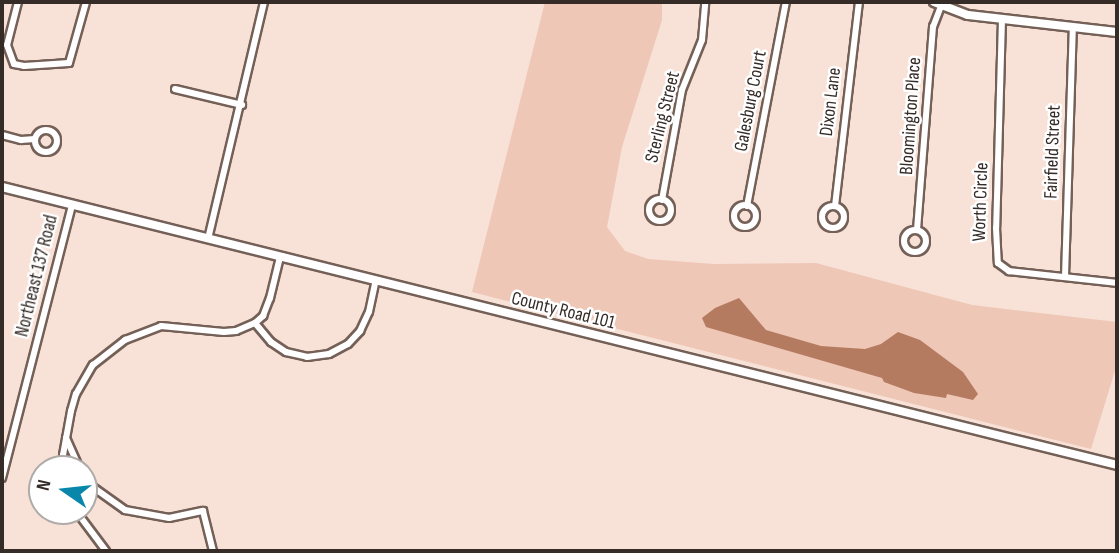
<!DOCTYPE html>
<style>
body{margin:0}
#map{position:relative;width:1119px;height:553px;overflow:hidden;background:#f8e1d7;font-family:"Sofia Sans Condensed",sans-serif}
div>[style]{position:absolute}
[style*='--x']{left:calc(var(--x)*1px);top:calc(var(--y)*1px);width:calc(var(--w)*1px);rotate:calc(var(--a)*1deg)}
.green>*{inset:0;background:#eec7b6}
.water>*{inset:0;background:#b57b61}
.roads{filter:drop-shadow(2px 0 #746057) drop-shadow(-2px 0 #746057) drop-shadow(0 2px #746057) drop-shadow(0 -2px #746057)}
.minor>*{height:6px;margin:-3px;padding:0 3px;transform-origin:3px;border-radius:3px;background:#fff}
.minor>.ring{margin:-3px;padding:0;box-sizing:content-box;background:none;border:6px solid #fff;border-radius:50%}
.tertiary>*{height:8px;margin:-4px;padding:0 4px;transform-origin:4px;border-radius:4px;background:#fff}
span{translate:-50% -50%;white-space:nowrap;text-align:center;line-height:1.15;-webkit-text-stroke:5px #fff;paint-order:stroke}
.street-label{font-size:19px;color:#352c28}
.frame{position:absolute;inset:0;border:4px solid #352c28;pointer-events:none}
.north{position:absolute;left:28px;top:455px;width:70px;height:70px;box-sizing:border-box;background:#fff;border:2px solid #aeaba9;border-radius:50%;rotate:284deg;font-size:19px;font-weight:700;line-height:28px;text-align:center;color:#352c28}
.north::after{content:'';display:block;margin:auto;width:24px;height:32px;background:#0987aa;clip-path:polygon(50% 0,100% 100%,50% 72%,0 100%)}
</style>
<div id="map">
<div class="green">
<div style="clip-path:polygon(545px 2px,662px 2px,662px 20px,622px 147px,607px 227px,625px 251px,648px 259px,714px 264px,816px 263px,972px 305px,1117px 322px,1117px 364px,1091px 449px,472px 292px)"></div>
</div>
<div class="water">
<div style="clip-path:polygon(739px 298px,766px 330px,821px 346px,865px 349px,881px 344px,898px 332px,920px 340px,963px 372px,978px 394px,973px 400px,947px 394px,946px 398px,914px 393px,884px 382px,882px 378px,706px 327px,702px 318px,715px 308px)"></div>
</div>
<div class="roads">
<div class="minor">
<div style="--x:18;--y:2;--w:44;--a:104.3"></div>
<div style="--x:7;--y:45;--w:20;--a:70"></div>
<div style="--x:14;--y:64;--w:10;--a:11"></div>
<div style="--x:24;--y:66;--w:45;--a:-3.8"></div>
<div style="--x:69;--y:63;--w:63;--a:-74.4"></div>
<div style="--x:1002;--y:19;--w:209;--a:91.6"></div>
<div style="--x:996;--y:228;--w:35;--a:87"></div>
<div style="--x:998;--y:263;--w:14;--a:36"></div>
<div style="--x:1009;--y:271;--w:109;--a:6.3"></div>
<div style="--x:175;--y:89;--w:69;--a:13.4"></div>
<div class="ring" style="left:35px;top:130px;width:16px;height:16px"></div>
<div style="--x:2;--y:135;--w:20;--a:15"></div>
<div style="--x:21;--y:140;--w:14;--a:-4"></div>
<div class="ring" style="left:649px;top:199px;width:16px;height:16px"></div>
<div style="--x:662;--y:200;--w:112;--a:-79.7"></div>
<div style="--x:682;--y:90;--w:54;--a:-68.2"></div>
<div style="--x:702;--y:40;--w:38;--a:-85"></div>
<div class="ring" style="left:734px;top:205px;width:16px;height:16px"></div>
<div style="--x:747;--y:206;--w:208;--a:-79.2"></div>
<div style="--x:835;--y:206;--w:205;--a:-83.3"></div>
<div class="ring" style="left:822px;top:206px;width:16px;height:16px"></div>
<div style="--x:917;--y:230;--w:204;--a:-85.5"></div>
<div style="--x:933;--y:27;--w:22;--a:-69"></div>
<div class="ring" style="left:904px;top:230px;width:16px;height:16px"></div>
<div style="--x:208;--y:239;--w:244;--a:-76.7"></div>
<div style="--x:1065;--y:277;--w:250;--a:-88.2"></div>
<div style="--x:255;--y:323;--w:25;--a:50"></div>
<div style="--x:271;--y:342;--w:18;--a:34"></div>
<div style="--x:286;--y:352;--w:22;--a:13"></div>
<div style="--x:307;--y:357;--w:22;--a:-8"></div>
<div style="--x:329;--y:354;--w:21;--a:-28"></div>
<div style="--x:348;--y:344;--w:18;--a:-47"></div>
<div style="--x:360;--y:331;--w:21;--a:-65"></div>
<div style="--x:369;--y:312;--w:33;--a:-78"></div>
<div style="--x:66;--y:438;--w:34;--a:66"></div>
<div style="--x:64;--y:469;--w:14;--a:-94"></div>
<div style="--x:63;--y:455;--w:45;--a:-79.7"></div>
<div style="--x:71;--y:411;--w:18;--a:-74"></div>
<div style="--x:76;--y:394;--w:34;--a:-60"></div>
<div style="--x:93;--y:365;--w:41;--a:-38"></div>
<div style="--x:125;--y:340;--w:39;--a:-21"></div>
<div style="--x:161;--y:326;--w:63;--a:5.4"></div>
<div style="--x:224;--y:332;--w:12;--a:-5"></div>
<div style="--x:236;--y:331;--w:21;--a:-23"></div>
<div style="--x:255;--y:323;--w:11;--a:-41"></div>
<div style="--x:263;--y:316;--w:19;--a:-69"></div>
<div style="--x:270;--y:298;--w:42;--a:-76.3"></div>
<div style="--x:84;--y:476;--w:11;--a:56"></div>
<div style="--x:90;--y:485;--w:43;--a:35.5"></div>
<div style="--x:125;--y:510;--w:45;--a:10.3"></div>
<div style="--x:169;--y:518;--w:35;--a:-12"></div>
<div style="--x:203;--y:511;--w:41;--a:76"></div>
<div style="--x:2;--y:478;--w:282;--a:-75.6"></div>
<div style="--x:76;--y:511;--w:50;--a:53.1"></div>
</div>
<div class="tertiary">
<div style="--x:934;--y:2;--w:36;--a:21"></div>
<div style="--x:968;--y:15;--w:150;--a:6.5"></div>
<div style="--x:2;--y:187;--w:1149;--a:14"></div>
</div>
</div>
<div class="street-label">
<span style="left:751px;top:101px;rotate:-79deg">Galesburg Court</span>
<span style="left:831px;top:102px;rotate:-83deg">Dixon Lane</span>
<span style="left:911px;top:116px;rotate:-86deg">Bloomington Place</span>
<span style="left:663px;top:117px;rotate:-76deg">Sterling Street</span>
<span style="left:1053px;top:152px;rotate:-88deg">Fairfield Street</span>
<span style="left:981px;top:202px;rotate:-88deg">Worth Circle</span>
<span style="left:37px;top:276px;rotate:-76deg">Northeast 137 Road</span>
<span style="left:563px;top:311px;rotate:14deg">County Road 101</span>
</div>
<div class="frame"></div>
<div class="north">N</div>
</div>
